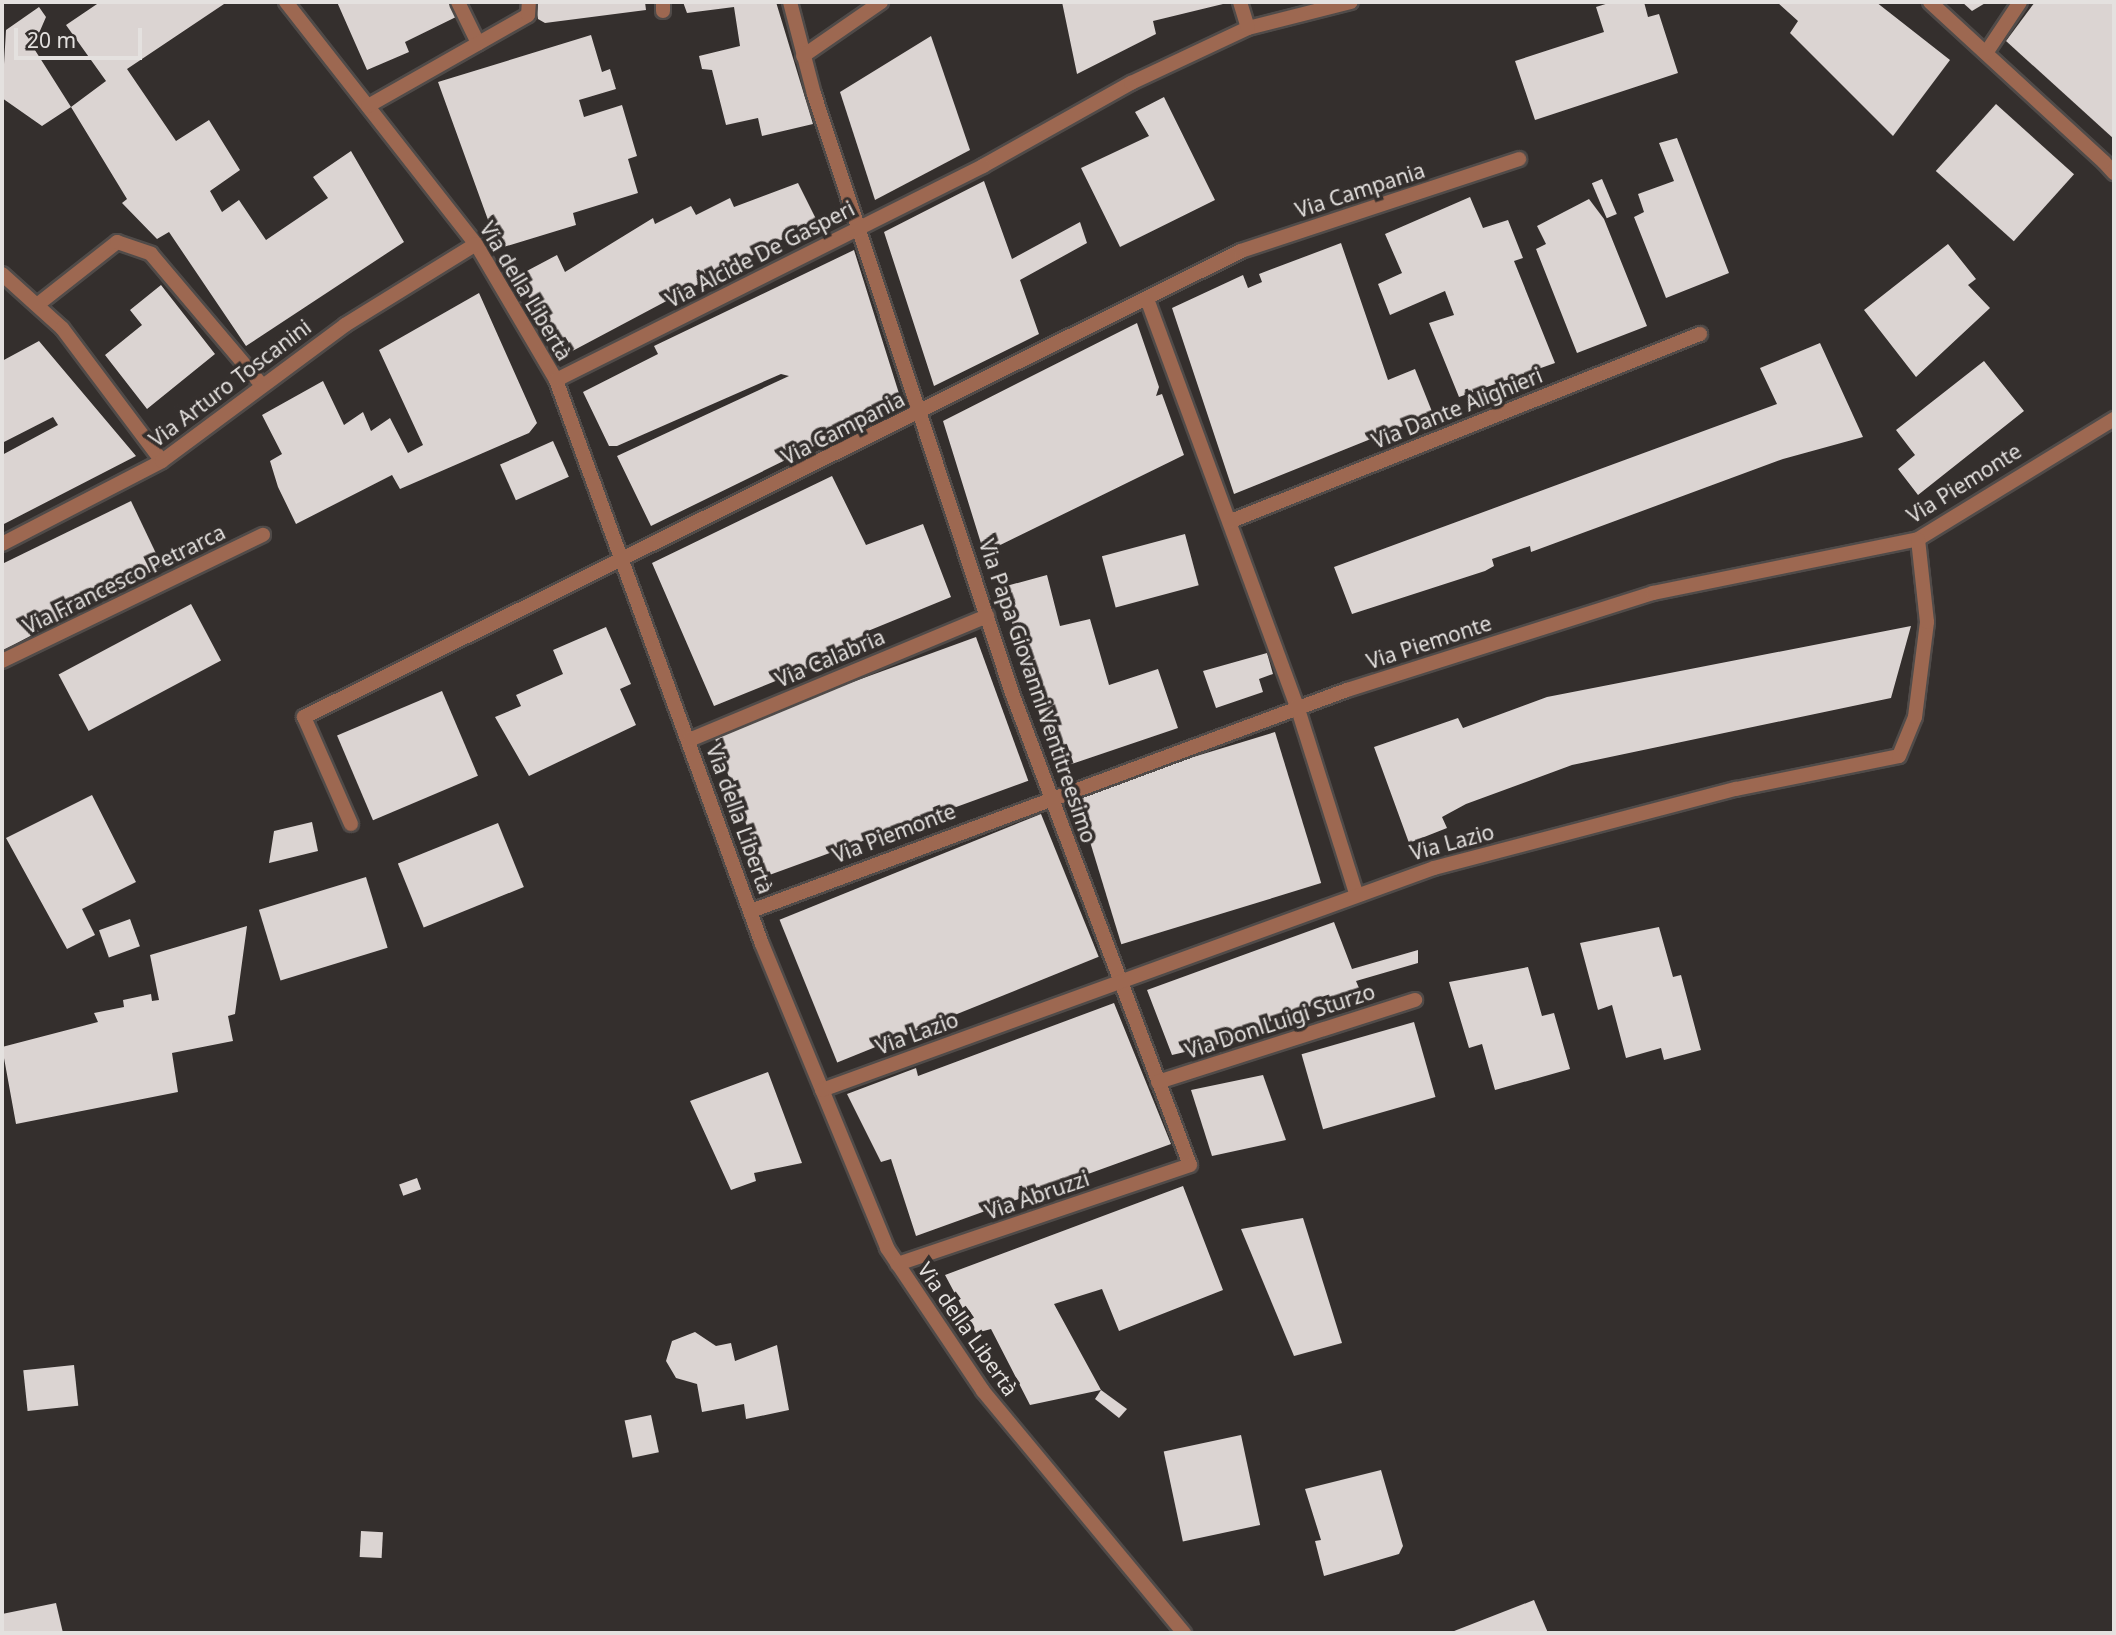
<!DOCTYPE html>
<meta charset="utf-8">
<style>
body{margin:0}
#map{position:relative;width:2116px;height:1635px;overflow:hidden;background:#342f2d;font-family:"Noto Sans",sans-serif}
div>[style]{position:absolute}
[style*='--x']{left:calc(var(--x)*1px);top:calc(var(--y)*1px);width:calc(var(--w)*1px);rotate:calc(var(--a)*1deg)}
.building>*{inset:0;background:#dbd4d2;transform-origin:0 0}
.roads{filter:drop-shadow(2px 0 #504b49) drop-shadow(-2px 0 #504b49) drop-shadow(0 2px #504b49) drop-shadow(0 -2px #504b49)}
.service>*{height:14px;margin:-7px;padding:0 7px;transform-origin:7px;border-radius:7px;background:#9d6851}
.minor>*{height:14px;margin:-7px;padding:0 7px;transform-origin:7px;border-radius:7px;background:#9d6851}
span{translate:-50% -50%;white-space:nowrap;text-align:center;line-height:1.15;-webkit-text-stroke:7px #342f2d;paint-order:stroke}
.street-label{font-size:21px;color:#e4e1df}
.frame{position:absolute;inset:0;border:4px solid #e4e1df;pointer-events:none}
.scale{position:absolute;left:14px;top:28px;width:128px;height:32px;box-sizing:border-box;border:4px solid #e4e1df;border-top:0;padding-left:9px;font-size:21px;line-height:24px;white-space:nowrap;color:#e4e1df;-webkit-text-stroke:5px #342f2d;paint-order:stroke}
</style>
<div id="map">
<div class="building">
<div style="clip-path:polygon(100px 2px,227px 2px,127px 69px,176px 141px,209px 120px,240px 170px,210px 191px,222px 212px,239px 200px,266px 240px,328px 198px,313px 177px,351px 151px,404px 242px,246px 346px,169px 232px,157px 239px,122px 203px,127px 199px,71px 107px,42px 126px,2px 98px,6px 30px,39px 7px,46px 17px,33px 47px,71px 107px,106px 81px,66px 25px)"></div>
<div style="clip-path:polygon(337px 2px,449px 2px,456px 17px,405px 42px,409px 52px,367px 70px)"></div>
<div style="clip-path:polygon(536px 2px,645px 2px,646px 10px,545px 23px,538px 19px)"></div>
<div style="clip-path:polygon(683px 2px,776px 2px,813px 124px,762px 136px,758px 118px,726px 125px,712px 70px,702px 69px,699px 56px,740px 46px,734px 7px,687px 13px)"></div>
<div style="clip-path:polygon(1062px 2px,1222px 2px,1223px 4px,1153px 21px,1156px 34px,1077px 74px)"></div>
<div style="clip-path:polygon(1612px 2px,1644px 2px,1648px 17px,1659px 14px,1678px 73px,1535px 120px,1515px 61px,1604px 32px,1596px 7px)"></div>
<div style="clip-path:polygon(1777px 2px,1876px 2px,1950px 60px,1893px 136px,1790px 33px,1798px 21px)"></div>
<div style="clip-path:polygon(1962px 2px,1987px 2px,1972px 11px)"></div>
<div style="clip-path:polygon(2035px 2px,2114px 2px,2114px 139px,2006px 41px)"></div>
<div style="clip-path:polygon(591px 35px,602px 72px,610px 69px,616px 89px,579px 100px,584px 117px,622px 105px,637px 156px,628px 159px,638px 193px,573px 213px,576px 225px,487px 252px,485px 246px,496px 242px,438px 82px)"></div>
<div style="clip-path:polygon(931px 36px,970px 150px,875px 200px,840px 92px)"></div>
<div style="clip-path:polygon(1164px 97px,1215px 200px,1120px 247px,1081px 168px,1149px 136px,1135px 112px)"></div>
<div style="left:1996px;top:104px;width:105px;height:90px;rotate:42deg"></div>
<div style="clip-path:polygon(1677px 138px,1729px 273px,1666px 298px,1634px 217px,1644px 212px,1638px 194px,1674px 181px,1659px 143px)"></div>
<div style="left:1602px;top:179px;width:38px;height:11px;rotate:67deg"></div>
<div style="clip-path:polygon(984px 181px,1012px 259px,1080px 222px,1087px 243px,1020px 280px,1039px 334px,934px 386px,884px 232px)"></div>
<div style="clip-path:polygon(798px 183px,817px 221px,563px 356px,524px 289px,530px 286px,523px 273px,557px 255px,565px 272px,653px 218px,655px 224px,691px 206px,696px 215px,730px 198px,734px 207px)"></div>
<div style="clip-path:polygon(1470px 197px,1483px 228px,1508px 220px,1523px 258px,1514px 261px,1555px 363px,1459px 397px,1429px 323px,1454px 315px,1445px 291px,1390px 315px,1378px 284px,1402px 273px,1385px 234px)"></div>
<div style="clip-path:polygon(1589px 199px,1604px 219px,1647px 326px,1577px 353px,1536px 249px,1546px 244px,1537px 226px)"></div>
<div style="clip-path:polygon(1341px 243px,1388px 380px,1415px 369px,1433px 414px,1234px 494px,1172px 308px,1243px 275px,1248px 288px,1262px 282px,1259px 274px)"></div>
<div style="clip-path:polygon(1948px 244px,1976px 279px,1968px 285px,1990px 308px,1916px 377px,1864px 310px)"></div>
<div style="clip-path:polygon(854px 250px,902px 403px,651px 526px,617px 456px,789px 376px,781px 374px,617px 446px,609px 446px,583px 392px,658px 354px,654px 346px)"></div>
<div style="clip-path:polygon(161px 285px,215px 354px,147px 409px,105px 355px,142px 325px,130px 310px)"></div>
<div style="clip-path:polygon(479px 293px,537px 423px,529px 433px,400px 489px,392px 475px,296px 524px,278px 487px,270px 461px,282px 454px,262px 415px,323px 381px,344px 425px,363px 412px,371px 431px,390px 418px,408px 453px,423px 445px,379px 350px)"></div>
<div style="clip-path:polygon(1137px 323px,1159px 387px,1156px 396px,1162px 394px,1184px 455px,984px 553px,943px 421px)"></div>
<div style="clip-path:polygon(39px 341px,136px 456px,2px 525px,2px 455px,58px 425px,53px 417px,2px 443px,2px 361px)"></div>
<div style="clip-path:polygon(1820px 343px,1863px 437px,1783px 459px,1531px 552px,1530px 546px,1492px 559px,1494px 566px,1485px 571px,1352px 614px,1334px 567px,1777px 404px,1760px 368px)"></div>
<div style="clip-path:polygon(1984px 361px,2024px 411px,1918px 495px,1898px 469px,1915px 455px,1896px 430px)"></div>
<div style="left:553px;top:441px;width:39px;height:58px;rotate:66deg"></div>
<div style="clip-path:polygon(832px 476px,866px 545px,923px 524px,951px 597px,863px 633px,867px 644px,714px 706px,652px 563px)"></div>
<div style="clip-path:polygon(131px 501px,162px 566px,2px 651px,2px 564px)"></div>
<div style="left:1185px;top:534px;width:53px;height:86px;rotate:75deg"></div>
<div style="clip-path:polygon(1047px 575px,1060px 626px,1090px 619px,1109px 685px,1158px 669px,1178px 728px,1057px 769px,1026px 672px,1031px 673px,999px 588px)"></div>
<div style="left:191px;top:604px;width:64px;height:150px;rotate:62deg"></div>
<div style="clip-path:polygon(1911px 626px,1891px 698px,1572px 765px,1466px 804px,1442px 817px,1447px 828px,1409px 843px,1374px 747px,1458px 718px,1463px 728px,1547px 697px)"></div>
<div style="clip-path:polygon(606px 627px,631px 684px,620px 689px,636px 725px,529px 776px,495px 717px,521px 706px,516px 695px,563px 674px,553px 650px)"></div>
<div style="left:976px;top:637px;width:153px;height:280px;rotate:70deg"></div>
<div style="clip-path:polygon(1267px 653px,1273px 674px,1259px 679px,1263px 692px,1216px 708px,1203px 671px)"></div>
<div style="left:442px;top:691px;width:92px;height:114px;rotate:67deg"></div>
<div style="left:1275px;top:732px;width:158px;height:209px;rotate:73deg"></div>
<div style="clip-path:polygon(92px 795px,136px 882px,82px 909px,95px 935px,67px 949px,6px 838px)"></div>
<div style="left:1041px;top:814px;width:154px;height:282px;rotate:68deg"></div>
<div style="clip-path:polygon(312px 822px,318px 851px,269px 863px,274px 831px)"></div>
<div style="left:498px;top:823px;width:69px;height:108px;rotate:68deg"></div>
<div style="left:366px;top:877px;width:74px;height:112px;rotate:73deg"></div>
<div style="left:130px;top:919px;width:29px;height:33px;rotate:70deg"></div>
<div style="clip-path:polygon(1334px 922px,1352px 969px,1418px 950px,1418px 963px,1356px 981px,1359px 988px,1263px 1024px,1266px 1033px,1172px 1055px,1147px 990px)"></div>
<div style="clip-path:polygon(247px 926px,235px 1014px,228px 1016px,233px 1041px,172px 1053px,178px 1092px,16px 1124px,2px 1047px,98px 1022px,94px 1013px,124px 1007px,123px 1000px,151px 994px,152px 1001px,159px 1000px,150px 955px)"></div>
<div style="clip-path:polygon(1659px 927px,1673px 977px,1681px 975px,1701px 1050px,1664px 1060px,1661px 1048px,1626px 1058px,1612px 1005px,1598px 1010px,1580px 943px)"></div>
<div style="clip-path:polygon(1528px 967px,1542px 1016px,1554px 1013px,1570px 1069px,1495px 1090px,1482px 1044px,1469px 1048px,1449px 982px)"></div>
<div style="clip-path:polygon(1114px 1003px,1171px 1144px,916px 1236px,891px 1159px,881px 1162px,847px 1094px,916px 1068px,918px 1076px)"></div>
<div style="left:1414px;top:1022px;width:78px;height:117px;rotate:74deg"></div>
<div style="clip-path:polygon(768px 1072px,802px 1163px,754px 1173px,756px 1181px,731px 1190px,690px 1101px)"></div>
<div style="clip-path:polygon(1263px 1075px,1286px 1140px,1212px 1156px,1191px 1090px)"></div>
<div style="left:417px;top:1178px;width:12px;height:19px;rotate:70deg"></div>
<div style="clip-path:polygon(1183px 1186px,1223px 1290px,1119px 1331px,1102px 1289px,1054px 1304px,1101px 1390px,1030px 1405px,991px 1329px,976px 1333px,945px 1275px)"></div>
<div style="clip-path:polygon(1303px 1218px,1342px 1343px,1294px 1356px,1241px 1229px)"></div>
<div style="clip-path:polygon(695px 1332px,716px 1346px,731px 1343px,735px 1361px,777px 1345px,789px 1410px,746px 1419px,744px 1404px,702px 1412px,697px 1384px,676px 1378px,666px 1361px,672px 1341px)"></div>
<div style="left:74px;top:1365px;width:41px;height:51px;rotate:84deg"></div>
<div style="clip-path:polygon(1101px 1390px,1127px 1409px,1119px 1418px,1095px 1399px)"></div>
<div style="left:651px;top:1415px;width:38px;height:27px;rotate:78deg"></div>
<div style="left:1241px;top:1435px;width:92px;height:79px;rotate:78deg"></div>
<div style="clip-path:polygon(1381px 1470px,1403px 1546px,1399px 1554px,1324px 1576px,1315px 1541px,1321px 1540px,1305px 1489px)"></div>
<div style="left:361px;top:1531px;width:22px;height:26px;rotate:3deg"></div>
<div style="clip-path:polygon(1534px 1600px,1548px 1633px,1449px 1633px)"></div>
<div style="clip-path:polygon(56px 1603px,63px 1633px,2px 1633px,2px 1614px)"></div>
</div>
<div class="roads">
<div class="service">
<div style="--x:2104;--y:162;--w:15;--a:48"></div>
<div style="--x:983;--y:166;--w:170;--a:-29.3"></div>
<div style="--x:1131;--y:83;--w:129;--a:-25.2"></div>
<div style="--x:1248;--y:28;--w:106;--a:-14.2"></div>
<div style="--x:37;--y:305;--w:102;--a:-38.2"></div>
<div style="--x:117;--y:242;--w:36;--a:19"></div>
<div style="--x:151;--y:254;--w:170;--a:49.8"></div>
</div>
<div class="minor">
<div style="--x:286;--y:2;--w:308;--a:51.9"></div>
<div style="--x:476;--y:244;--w:158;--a:59.5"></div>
<div style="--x:556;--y:380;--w:600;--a:69.94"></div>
<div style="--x:762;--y:944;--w:329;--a:67.6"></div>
<div style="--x:887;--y:1248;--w:172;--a:56.1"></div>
<div style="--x:983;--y:1391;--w:315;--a:50.3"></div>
<div style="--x:458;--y:2;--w:46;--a:64"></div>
<div style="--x:663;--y:2;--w:9;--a:90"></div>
<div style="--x:790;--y:2;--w:95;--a:75.4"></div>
<div style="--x:814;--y:94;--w:631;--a:71.71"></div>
<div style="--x:1012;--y:693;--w:504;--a:69.34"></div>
<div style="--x:1190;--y:1165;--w:309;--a:161.3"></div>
<div style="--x:1240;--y:2;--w:27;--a:73"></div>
<div style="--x:1930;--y:2;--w:236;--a:42.6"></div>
<div style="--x:1986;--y:53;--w:61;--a:-56.3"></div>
<div style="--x:803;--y:56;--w:95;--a:-34.7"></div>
<div style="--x:368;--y:106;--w:184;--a:-29.6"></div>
<div style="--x:528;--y:15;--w:13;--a:-86"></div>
<div style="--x:2;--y:274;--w:81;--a:42"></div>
<div style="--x:62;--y:328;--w:166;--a:53.1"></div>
<div style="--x:1147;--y:299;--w:434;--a:69.8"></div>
<div style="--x:1297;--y:706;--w:196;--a:72.5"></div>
<div style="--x:556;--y:380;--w:478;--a:-26.6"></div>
<div style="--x:1231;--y:521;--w:505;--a:-21.74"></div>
<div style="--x:2;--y:544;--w:180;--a:-27.4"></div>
<div style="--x:162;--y:461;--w:228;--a:-36.6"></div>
<div style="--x:345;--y:325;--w:154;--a:-31.7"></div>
<div style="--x:2;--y:661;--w:290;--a:-25.8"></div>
<div style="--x:689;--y:740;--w:323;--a:-22.6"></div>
<div style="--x:351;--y:824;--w:117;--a:-113.7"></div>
<div style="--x:304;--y:717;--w:1046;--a:-26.44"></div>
<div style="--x:1241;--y:251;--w:293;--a:-18.3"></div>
<div style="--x:751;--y:911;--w:636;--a:-20.35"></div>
<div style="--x:1347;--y:690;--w:321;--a:-17.6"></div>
<div style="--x:1653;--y:593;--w:270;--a:-11.5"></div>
<div style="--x:1918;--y:539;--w:230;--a:-31.5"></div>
<div style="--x:1158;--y:1082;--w:270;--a:-17.7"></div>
<div style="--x:822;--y:1090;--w:651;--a:-19.94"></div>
<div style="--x:1434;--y:868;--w:312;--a:-14.7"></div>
<div style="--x:1736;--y:789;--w:166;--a:-11.4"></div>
<div style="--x:1899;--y:756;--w:42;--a:-67.7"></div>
<div style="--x:1915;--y:717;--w:96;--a:-82.8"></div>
<div style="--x:1927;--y:622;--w:83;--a:-96.2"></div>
</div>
</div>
<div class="street-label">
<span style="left:1360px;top:190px;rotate:-18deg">Via Campania</span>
<span style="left:760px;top:254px;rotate:-27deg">Via Alcide De Gasperi</span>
<span style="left:526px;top:291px;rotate:59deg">Via della Libertà</span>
<span style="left:230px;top:383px;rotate:-37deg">Via Arturo Toscanini</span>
<span style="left:1457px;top:408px;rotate:-22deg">Via Dante Alighieri</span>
<span style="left:843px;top:428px;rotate:-27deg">Via Campania</span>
<span style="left:1964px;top:483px;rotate:-32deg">Via Piemonte</span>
<span style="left:124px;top:579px;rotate:-26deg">Via Francesco Petrarca</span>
<span style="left:1429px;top:642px;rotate:-18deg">Via Piemonte</span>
<span style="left:830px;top:658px;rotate:-23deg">Via Calabria</span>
<span style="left:1038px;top:691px;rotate:71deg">Via Papa Giovanni Ventitreesimo</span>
<span style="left:740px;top:819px;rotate:70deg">Via della Libertà</span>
<span style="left:894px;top:833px;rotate:-21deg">Via Piemonte</span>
<span style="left:1452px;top:842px;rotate:-15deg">Via Lazio</span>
<span style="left:1280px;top:1021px;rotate:-18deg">Via Don Luigi Sturzo</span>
<span style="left:917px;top:1033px;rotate:-20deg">Via Lazio</span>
<span style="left:1037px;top:1195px;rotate:-19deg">Via Abruzzi</span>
<span style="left:968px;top:1329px;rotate:55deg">Via della Libertà</span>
</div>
<div class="frame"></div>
<div class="scale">20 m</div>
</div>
